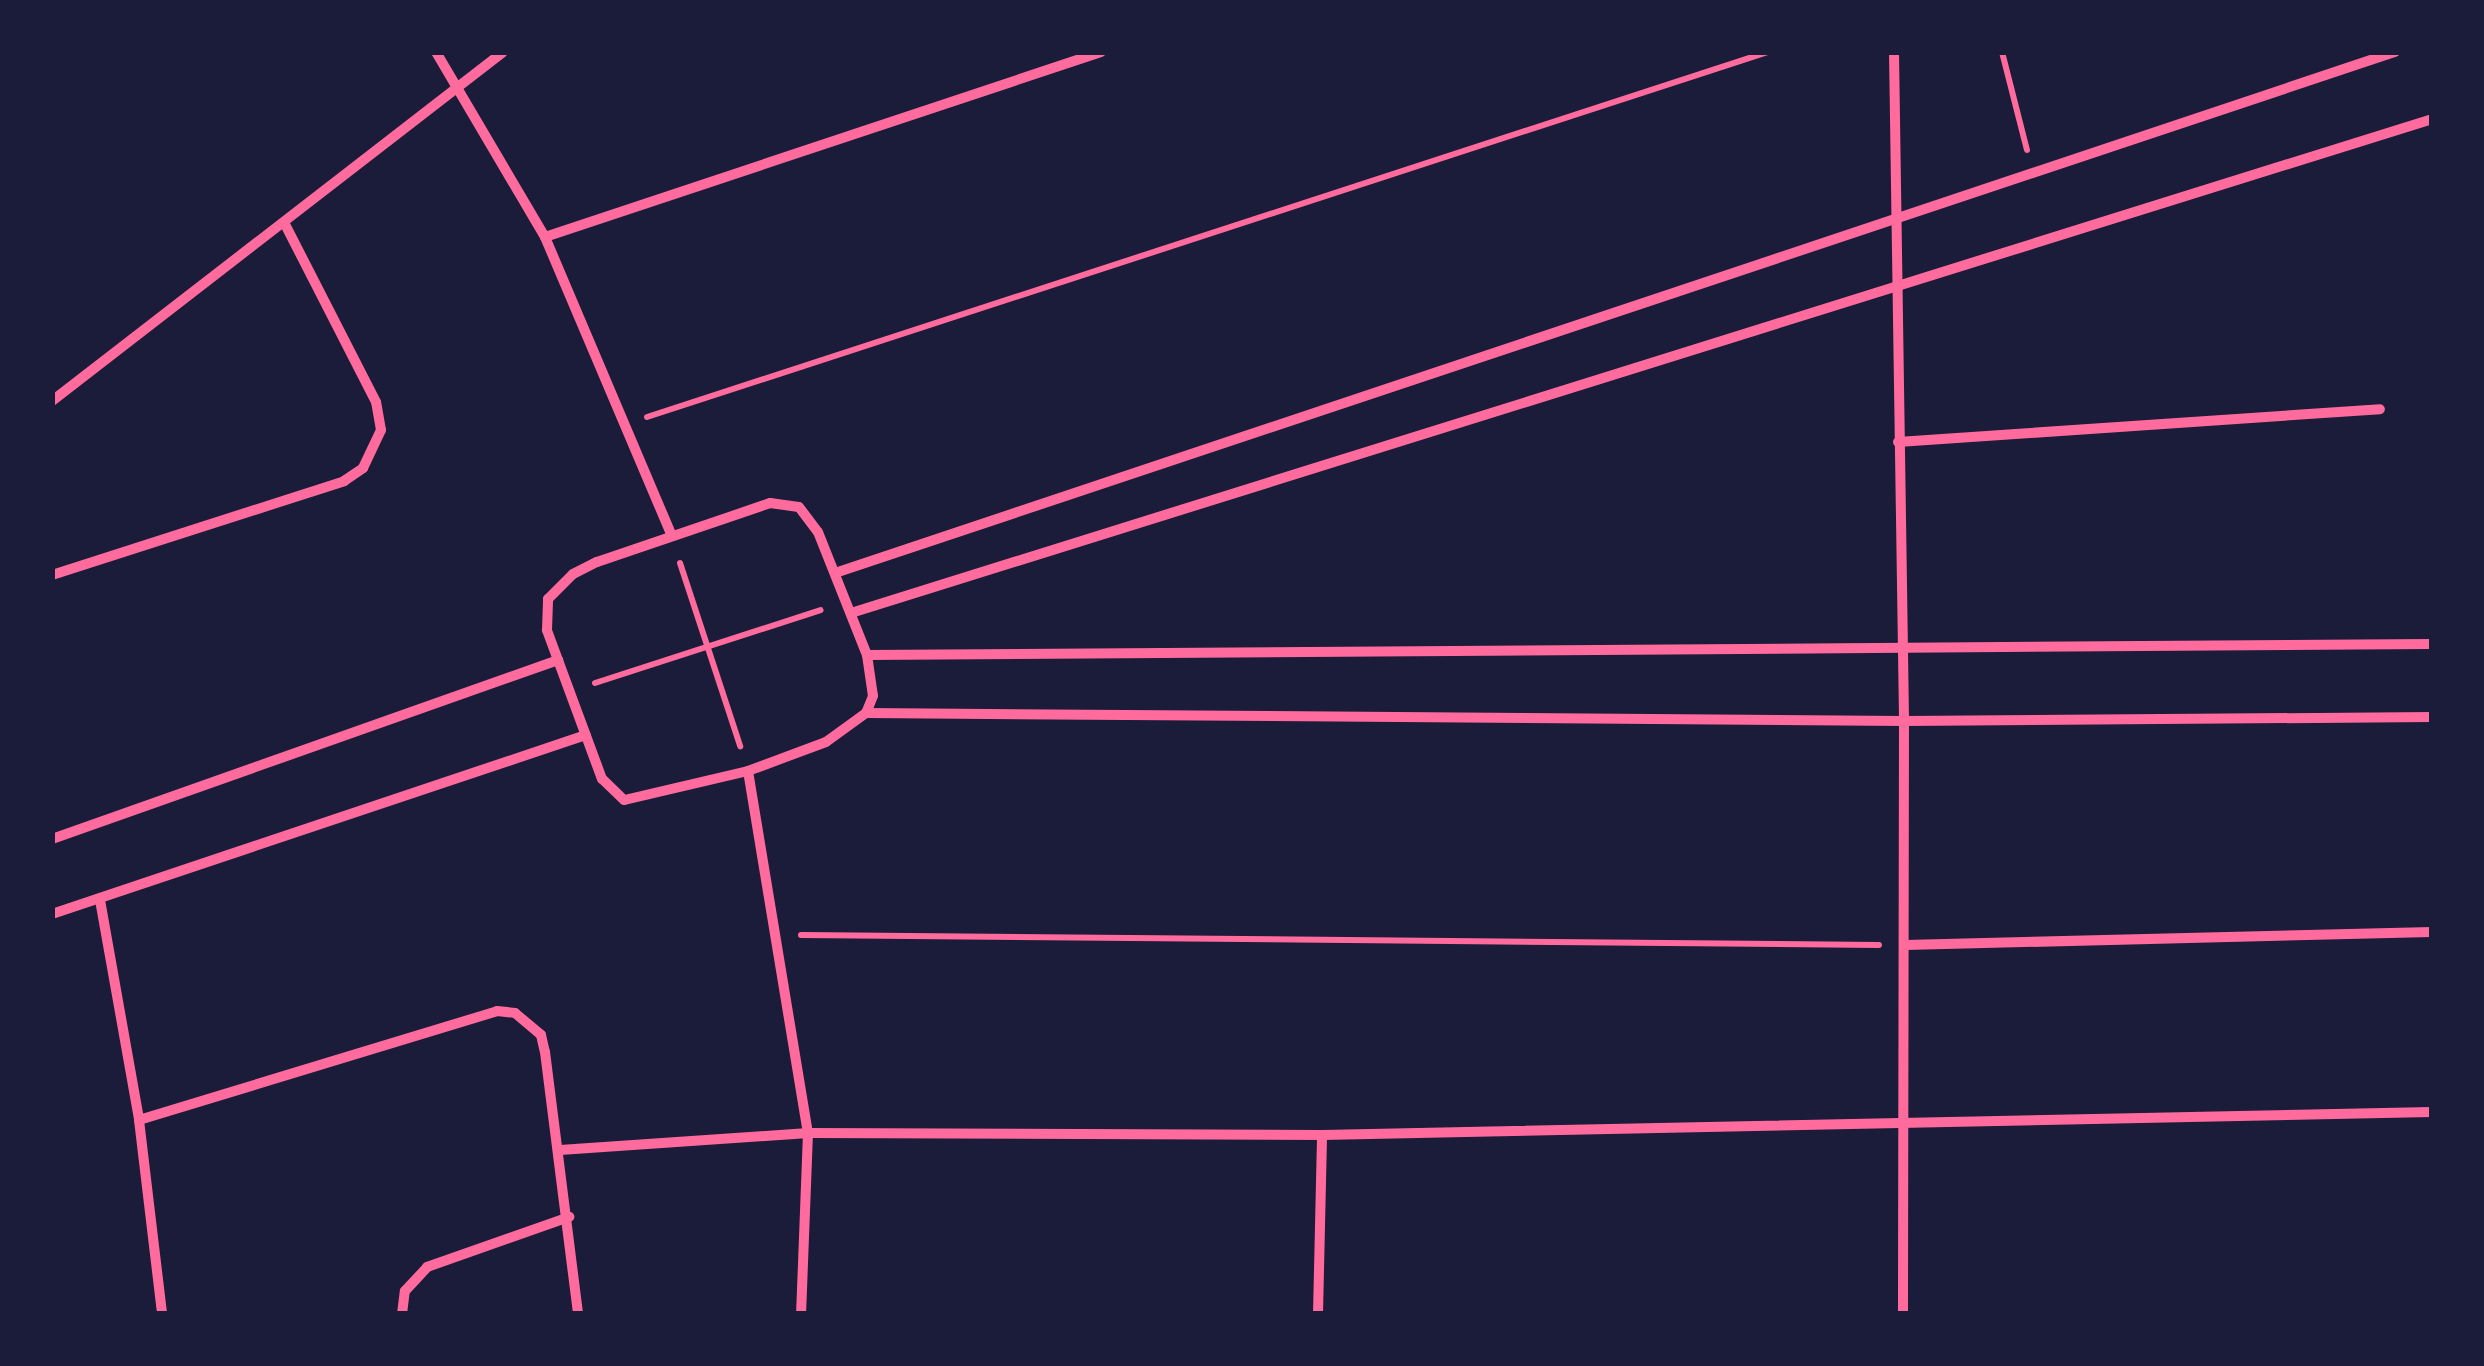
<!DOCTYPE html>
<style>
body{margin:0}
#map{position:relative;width:2484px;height:1366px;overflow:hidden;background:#1b1b3a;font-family:Ubuntu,sans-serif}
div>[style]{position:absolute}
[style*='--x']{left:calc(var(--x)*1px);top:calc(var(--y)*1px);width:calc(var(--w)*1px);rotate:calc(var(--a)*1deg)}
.path>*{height:6px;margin:-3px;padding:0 3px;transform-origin:3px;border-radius:3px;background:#ff6b9d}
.minor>*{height:10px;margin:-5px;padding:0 5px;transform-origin:5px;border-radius:5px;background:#ff6b9d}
span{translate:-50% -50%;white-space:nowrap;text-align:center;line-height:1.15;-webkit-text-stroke:9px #1b1b3a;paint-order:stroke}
.frame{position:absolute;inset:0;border:55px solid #1b1b3a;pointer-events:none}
</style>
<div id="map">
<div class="path">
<div style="--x:2002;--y:52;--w:101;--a:75.7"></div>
<div style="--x:647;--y:417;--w:1179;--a:-18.04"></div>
<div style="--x:680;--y:563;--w:193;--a:71.8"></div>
<div style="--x:595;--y:683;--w:237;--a:-17.9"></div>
<div style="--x:801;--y:935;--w:1078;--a:0.53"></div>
</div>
<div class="minor">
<div style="--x:436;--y:52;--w:215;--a:59.5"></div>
<div style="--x:545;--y:237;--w:320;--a:67"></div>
<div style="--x:1894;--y:52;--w:669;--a:89.14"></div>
<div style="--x:1904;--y:721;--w:593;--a:90.1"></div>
<div style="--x:545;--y:237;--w:586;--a:-18.4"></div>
<div style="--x:52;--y:401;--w:570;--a:-37.73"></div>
<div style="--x:1898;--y:442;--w:483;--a:-3.9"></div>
<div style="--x:770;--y:503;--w:29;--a:8"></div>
<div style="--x:799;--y:507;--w:31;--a:53"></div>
<div style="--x:818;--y:532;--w:132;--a:68.3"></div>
<div style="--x:867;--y:655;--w:41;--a:81.7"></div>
<div style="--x:873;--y:696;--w:18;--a:112"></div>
<div style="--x:866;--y:713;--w:49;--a:144.1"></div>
<div style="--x:826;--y:742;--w:83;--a:159.6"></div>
<div style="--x:748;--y:771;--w:127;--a:166.8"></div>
<div style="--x:624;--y:800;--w:30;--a:-136"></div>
<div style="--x:602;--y:779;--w:159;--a:-110.3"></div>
<div style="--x:547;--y:630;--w:31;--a:-88"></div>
<div style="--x:548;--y:599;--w:35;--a:-45"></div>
<div style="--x:573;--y:574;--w:27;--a:-27"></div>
<div style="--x:597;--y:562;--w:183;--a:-18.8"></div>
<div style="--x:835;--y:573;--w:1645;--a:-18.47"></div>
<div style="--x:52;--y:575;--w:307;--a:-17.8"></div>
<div style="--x:344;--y:481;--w:23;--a:-34"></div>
<div style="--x:363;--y:468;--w:42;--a:-64.7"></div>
<div style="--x:381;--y:430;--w:28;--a:-100"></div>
<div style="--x:376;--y:402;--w:200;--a:-117.1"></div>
<div style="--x:851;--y:613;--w:1656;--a:-17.35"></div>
<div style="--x:867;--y:655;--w:1565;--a:-0.4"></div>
<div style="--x:866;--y:713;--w:1038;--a:0.44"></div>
<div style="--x:1904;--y:721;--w:528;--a:-0.43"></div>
<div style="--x:748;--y:771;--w:367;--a:80.6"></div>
<div style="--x:808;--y:1133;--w:181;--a:92.2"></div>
<div style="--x:52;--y:839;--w:537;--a:-19.48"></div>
<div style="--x:100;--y:900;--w:223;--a:79.9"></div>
<div style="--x:139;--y:1120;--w:195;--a:83.2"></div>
<div style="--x:52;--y:914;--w:563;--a:-18.53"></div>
<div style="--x:1905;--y:945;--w:527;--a:-1.41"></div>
<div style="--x:139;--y:1120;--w:374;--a:-16.9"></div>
<div style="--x:497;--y:1011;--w:18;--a:6"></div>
<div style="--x:515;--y:1013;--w:34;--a:40"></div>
<div style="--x:541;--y:1035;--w:17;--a:77"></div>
<div style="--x:545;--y:1052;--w:264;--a:82.8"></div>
<div style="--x:560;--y:1150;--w:249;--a:-3.9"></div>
<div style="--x:808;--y:1133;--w:514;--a:0.22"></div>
<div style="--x:1322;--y:1135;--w:1110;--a:-1.19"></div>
<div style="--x:402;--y:1314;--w:23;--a:-83"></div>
<div style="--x:405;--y:1291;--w:33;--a:-47"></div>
<div style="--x:427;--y:1267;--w:151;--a:-19.4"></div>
<div style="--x:1318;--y:1314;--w:179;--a:-88.7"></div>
</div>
<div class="frame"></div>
</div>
